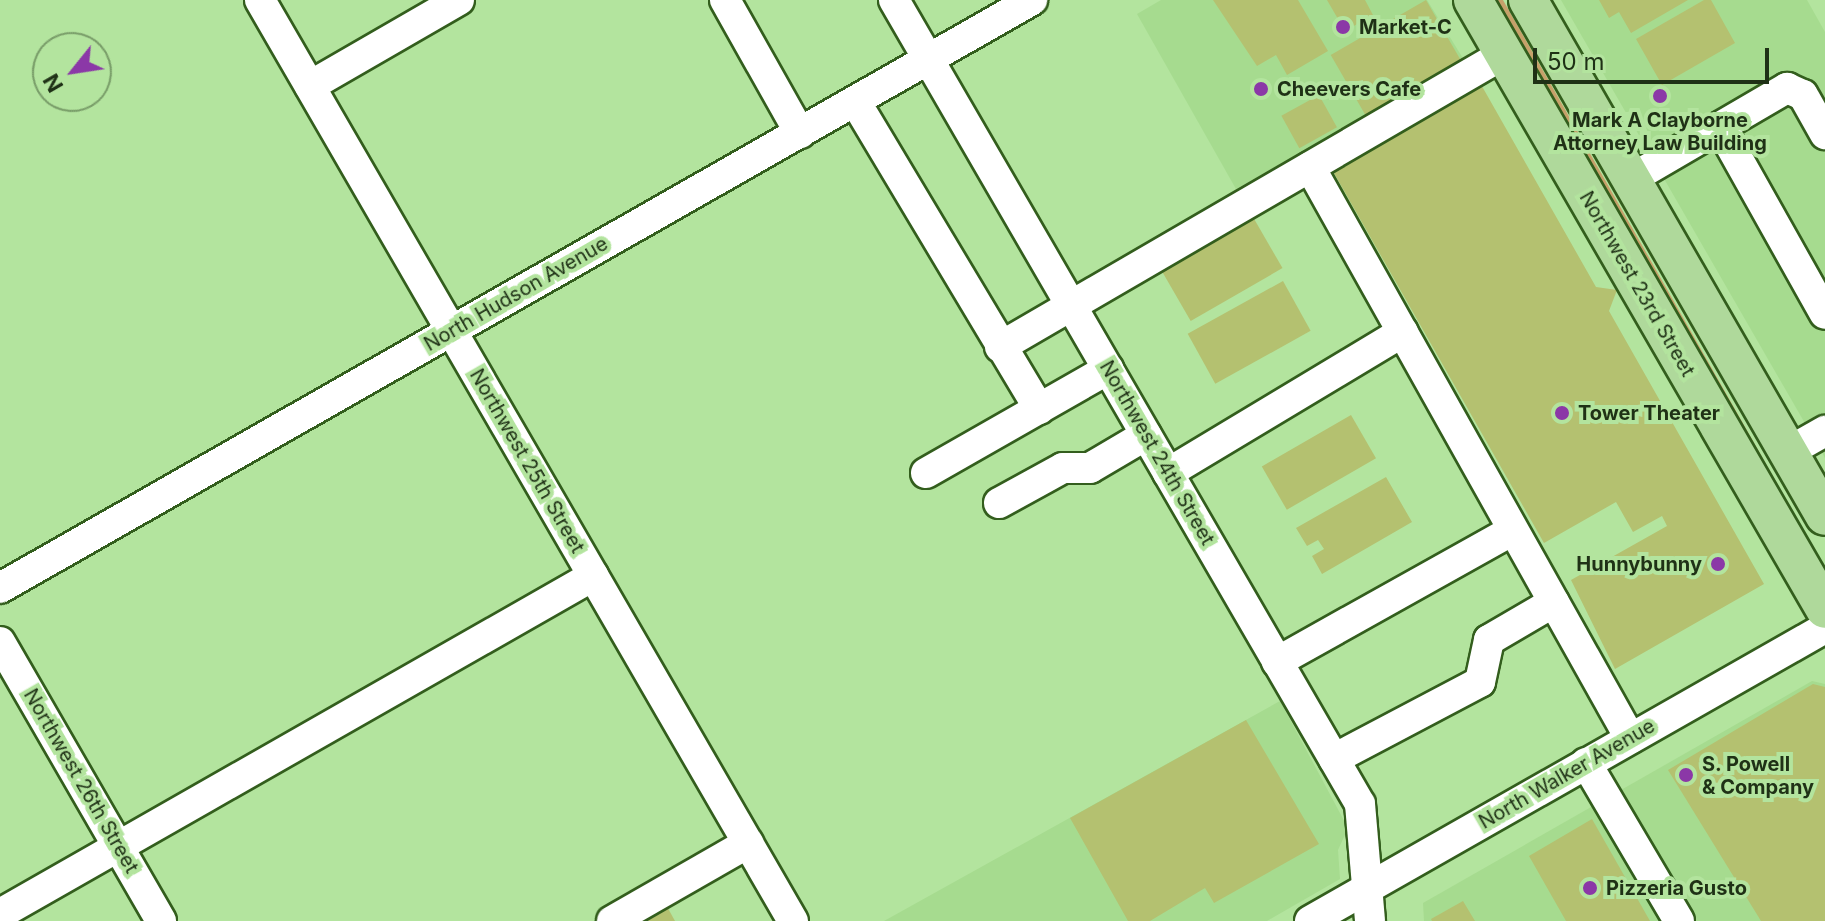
<!DOCTYPE html>
<style>
body{margin:0}
#map{position:relative;width:1825px;height:921px;overflow:hidden;background:#b3e49e;font-family:Inter,sans-serif}
div>[style]{position:absolute}
[style*='--x']{left:calc(var(--x)*1px);top:calc(var(--y)*1px);width:calc(var(--w)*1px);rotate:calc(var(--a)*1deg)}
.built>*{inset:0;background:#a6db8f}
.green>*{inset:0;background:#c6a16a}
.building>*{inset:0;background:#b4c170;transform-origin:0 0}
.roads{filter:drop-shadow(2px 0 #335e1d) drop-shadow(-2px 0 #335e1d) drop-shadow(0 2px #335e1d) drop-shadow(0 -2px #335e1d)}
.minor>*{height:30px;margin:-15px;padding:0 15px;transform-origin:15px;border-radius:15px;background:#fff}
.major>*{height:38px;margin:-19px;padding:0 19px;transform-origin:19px;border-radius:19px;background:#afd99b}
.dots>*{width:22px;height:22px;translate:-50% -50%;box-sizing:border-box;border:4px solid #b3e49e;border-radius:50%}
span{translate:-50% -50%;white-space:nowrap;text-align:center;line-height:1.15;-webkit-text-stroke:8px #b3e49e;paint-order:stroke}
.poi-label{font-size:20px;color:#1f3116;font-weight:700}
.left{translate:0 -50%;text-align:left}
.right{translate:-100% -50%;text-align:right}
.street-label{font-size:20px;color:#1f3116}
.north{position:absolute;left:32px;top:32px;width:80px;height:80px;box-sizing:border-box;background:#b3e49e;border:2px solid #789c68;border-radius:50%;rotate:240deg;font-size:22px;font-weight:700;line-height:32px;text-align:center;color:#1f3116}
.north::after{content:'';display:block;margin:auto;width:28px;height:36px;background:#8b38a7;clip-path:polygon(50% 0,100% 100%,50% 72%,0 100%)}
.scale{position:absolute;left:1533px;top:48px;width:236px;height:36px;box-sizing:border-box;border:4px solid #1f3116;border-top:0;padding-left:10px;font-size:24px;line-height:28px;white-space:nowrap;color:#1f3116;-webkit-text-stroke:6px #b3e49e;paint-order:stroke}
</style>
<div id="map">
<div class="built">
<div style="clip-path:polygon(1161px 0,1427px 0,1464px 60px,1236px 189px,1137px 14px)"></div>
<div style="clip-path:polygon(1561px 0,1807px 0,1825px 32px,1825px 458px)"></div>
<div style="clip-path:polygon(1812px 681px,1825px 684px,1825px 921px,1424px 921px,1423px 903px)"></div>
<div style="clip-path:polygon(1280px 701px,1348px 828px,1338px 850px,1340px 879px,1267px 921px,884px 921px)"></div>
</div>
<div class="green">
<div style="clip-path:polygon(1491px 0,1503px 0,1817px 554px,1813px 555px)"></div>
</div>
<div class="building">
<div style="clip-path:polygon(1213px 0,1298px 0,1328px 51px,1287px 75px,1276px 55px,1257px 66px)"></div>
<div style="clip-path:polygon(1327px 0,1365px 0,1373px 15px,1345px 31px)"></div>
<div style="left:1426px;top:0;width:69px;height:110px;rotate:60deg"></div>
<div style="clip-path:polygon(1599px 0,1688px 0,1631px 33px,1619px 12px,1609px 18px)"></div>
<div style="clip-path:polygon(1704px 0,1711px 0,1735px 43px,1662px 85px,1636px 39px)"></div>
<div style="clip-path:polygon(1479px 81px,1596px 287px,1617px 290px,1609px 311px,1764px 584px,1615px 669px,1571px 580px,1667px 526px,1662px 516px,1633px 532px,1616px 502px,1544px 543px,1330px 166px)"></div>
<div style="left:1319px;top:95px;width:37px;height:43px;rotate:61deg"></div>
<div style="left:1253px;top:217px;width:59px;height:106px;rotate:60deg"></div>
<div style="left:1283px;top:281px;width:57px;height:109px;rotate:61deg"></div>
<div style="left:1351px;top:415px;width:50px;height:103px;rotate:60deg"></div>
<div style="clip-path:polygon(1386px 477px,1412px 522px,1322px 574px,1312px 556px,1324px 549px,1318px 540px,1307px 546px,1296px 528px)"></div>
<div style="clip-path:polygon(1813px 684px,1825px 687px,1825px 921px,1761px 921px,1668px 770px)"></div>
<div style="clip-path:polygon(1246px 720px,1319px 844px,1214px 903px,1205px 888px,1150px 921px,1128px 921px,1070px 818px)"></div>
<div style="clip-path:polygon(1592px 819px,1650px 921px,1566px 921px,1529px 856px)"></div>
<div style="clip-path:polygon(1463px 901px,1475px 921px,1432px 921px,1431px 919px)"></div>
<div style="clip-path:polygon(665px 903px,675px 921px,632px 921px)"></div>
</div>
<div class="roads">
<div class="minor">
<div style="--x:260;--y:0;--w:1064;--a:59.94"></div>
<div style="--x:725;--y:0;--w:153;--a:60.6"></div>
<div style="--x:894;--y:0;--w:929;--a:59.9"></div>
<div style="--x:1360;--y:804;--w:117;--a:85.1"></div>
<div style="--x:310;--y:86;--w:172;--a:-30"></div>
<div style="--x:855;--y:101;--w:359;--a:59.1"></div>
<div style="--x:1720;--y:127;--w:214;--a:60.7"></div>
<div style="--x:1310;--y:167;--w:655;--a:60.73"></div>
<div style="--x:1631;--y:179;--w:181;--a:-30.3"></div>
<div style="--x:1787;--y:88;--w:17;--a:24"></div>
<div style="--x:1803;--y:95;--w:45;--a:60.6"></div>
<div style="--x:1000;--y:347;--w:583;--a:-30.17"></div>
<div style="--x:1788;--y:452;--w:43;--a:-29.6"></div>
<div style="--x:926;--y:473;--w:210;--a:-29.7"></div>
<div style="--x:1168;--y:473;--w:274;--a:-31"></div>
<div style="--x:999;--y:503;--w:73;--a:-28.7"></div>
<div style="--x:1063;--y:468;--w:27;--a:0"></div>
<div style="--x:1090;--y:468;--w:65;--a:-30.5"></div>
<div style="--x:0;--y:588;--w:1188;--a:-29.67"></div>
<div style="--x:0;--y:642;--w:322;--a:60"></div>
<div style="--x:1277;--y:662;--w:270;--a:-29.2"></div>
<div style="--x:1334;--y:759;--w:165;--a:-27.8"></div>
<div style="--x:1480;--y:682;--w:43;--a:-77.9"></div>
<div style="--x:1489;--y:640;--w:75;--a:-30.3"></div>
<div style="--x:1586;--y:763;--w:183;--a:59.5"></div>
<div style="--x:0;--y:914;--w:683;--a:-29.68"></div>
<div style="--x:612;--y:921;--w:157;--a:-29.8"></div>
<div style="--x:1310;--y:921;--w:593;--a:-29.64"></div>
</div>
<div class="major">
<div style="--x:1473;--y:0;--w:703;--a:59.97"></div>
<div style="--x:1528;--y:0;--w:595;--a:60.08"></div>
</div>
</div>
<div class="dots">
<div style="left:1343px;top:27px;background:#8b38a7"></div>
<div style="left:1261px;top:89px;background:#8b38a7"></div>
<div style="left:1660px;top:96px;background:#8b38a7"></div>
<div style="left:1562px;top:413px;background:#8b38a7"></div>
<div style="left:1718px;top:564px;background:#8b38a7"></div>
<div style="left:1686px;top:775px;background:#8b38a7"></div>
<div style="left:1590px;top:888px;background:#8b38a7"></div>
</div>
<div class="poi-label">
<span class="left" style="left:1359px;top:27px">Market-C</span>
<span class="left" style="left:1277px;top:89px">Cheevers Cafe</span>
<span style="left:1660px;top:132px">Mark A Clayborne<br>Attorney Law Building</span>
<span class="left" style="left:1578px;top:413px">Tower Theater</span>
<span class="right" style="left:1702px;top:564px">Hunnybunny</span>
<span class="left" style="left:1702px;top:776px">S. Powell<br>&amp; Company</span>
<span class="left" style="left:1606px;top:888px">Pizzeria Gusto</span>
</div>
<div class="street-label">
<span style="left:1637px;top:284px;rotate:60deg">Northwest 23rd Street</span>
<span style="left:516px;top:294px;rotate:-30deg">North Hudson Avenue</span>
<span style="left:1157px;top:453px;rotate:60deg">Northwest 24th Street</span>
<span style="left:527px;top:461px;rotate:60deg">Northwest 25th Street</span>
<span style="left:1567px;top:774px;rotate:-30deg">North Walker Avenue</span>
<span style="left:81px;top:781px;rotate:60deg">Northwest 26th Street</span>
</div>
<div class="north">N</div>
<div class="scale">50 m</div>
</div>
